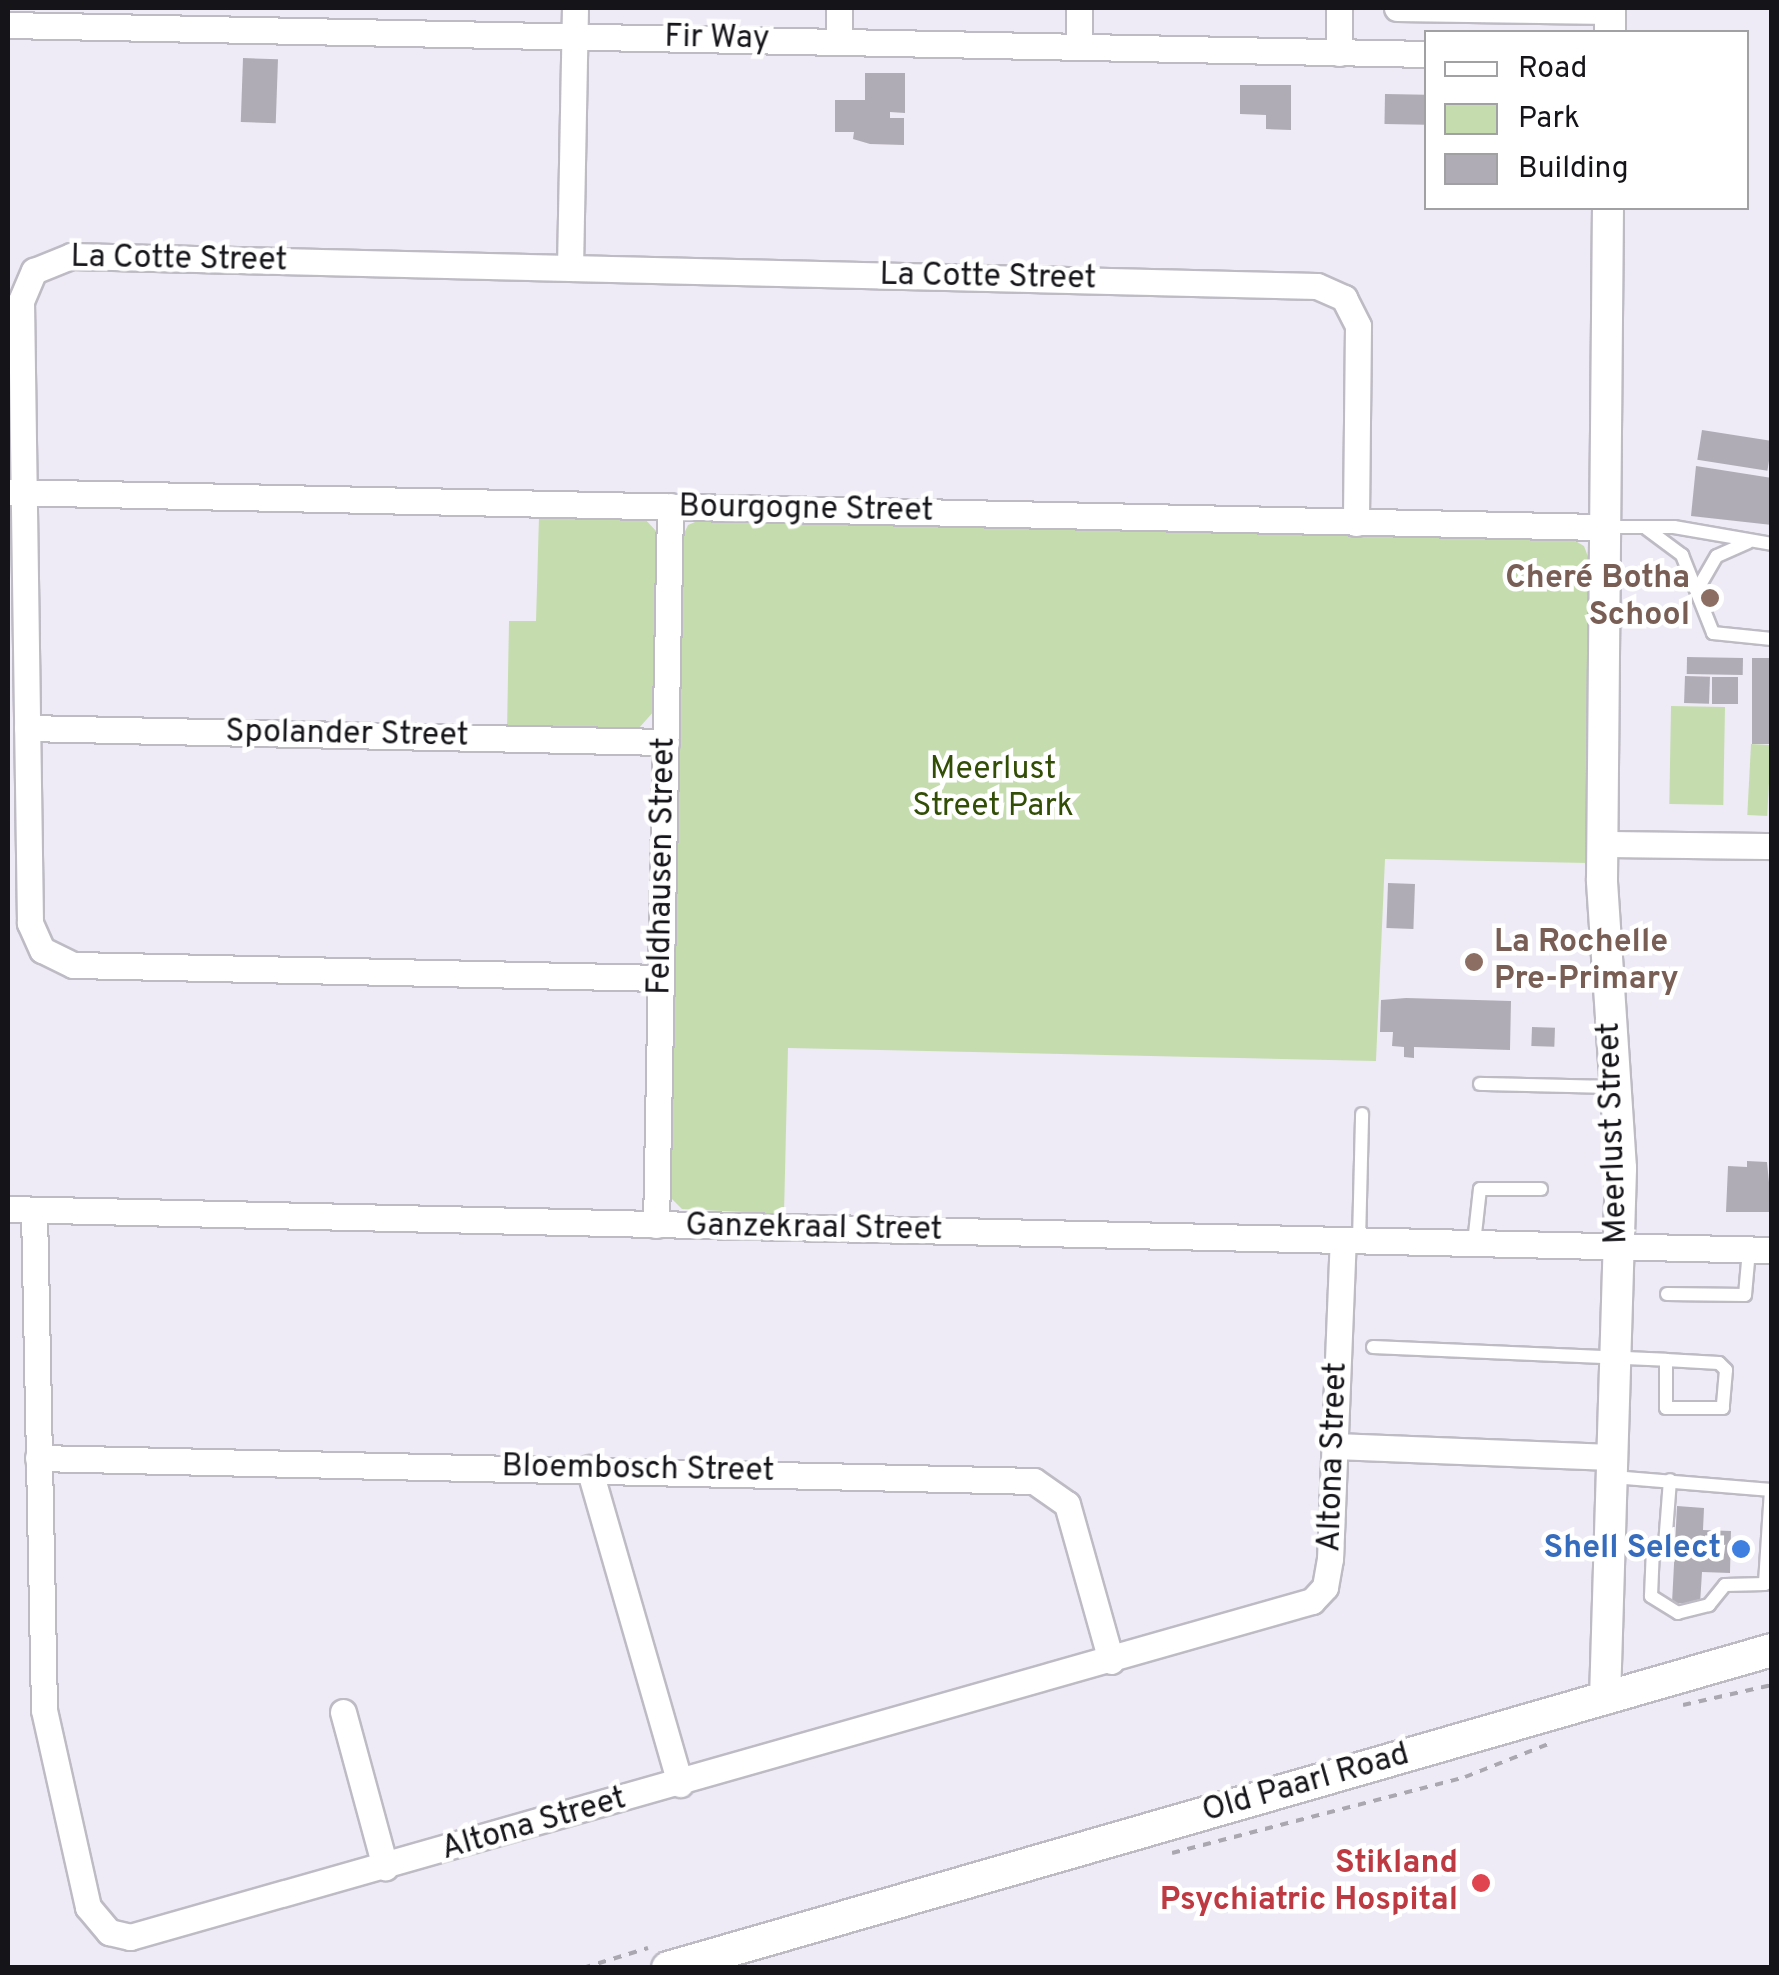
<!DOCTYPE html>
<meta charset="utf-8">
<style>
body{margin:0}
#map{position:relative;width:1779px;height:1975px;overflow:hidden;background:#efebf6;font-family:Overpass,sans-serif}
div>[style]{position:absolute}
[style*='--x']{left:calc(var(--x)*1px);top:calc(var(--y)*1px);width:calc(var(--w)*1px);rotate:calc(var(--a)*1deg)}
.green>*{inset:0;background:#c5ddae;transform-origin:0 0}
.building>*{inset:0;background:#b0acb6;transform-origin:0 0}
.path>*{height:4px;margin-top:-2px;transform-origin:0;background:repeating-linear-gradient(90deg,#aaa7b0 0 8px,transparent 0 16px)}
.roads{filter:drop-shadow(2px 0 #bebbc5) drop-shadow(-2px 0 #bebbc5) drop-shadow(0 2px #bebbc5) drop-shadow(0 -2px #bebbc5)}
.service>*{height:12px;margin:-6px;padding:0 6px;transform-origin:6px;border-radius:6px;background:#fff}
.minor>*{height:25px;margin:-12.5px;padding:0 12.5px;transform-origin:12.5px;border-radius:12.5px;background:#fff}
.tertiary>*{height:30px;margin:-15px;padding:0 15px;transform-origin:15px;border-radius:15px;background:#fff}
.secondary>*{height:32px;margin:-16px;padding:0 16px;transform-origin:16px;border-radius:16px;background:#fff}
.dots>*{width:28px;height:28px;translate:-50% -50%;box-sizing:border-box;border:5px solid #fff;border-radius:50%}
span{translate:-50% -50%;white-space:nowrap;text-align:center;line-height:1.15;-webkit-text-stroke:9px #fff;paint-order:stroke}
.street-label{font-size:32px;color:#151418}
.education-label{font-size:32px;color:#785e54;font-weight:700}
.right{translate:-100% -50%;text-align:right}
.left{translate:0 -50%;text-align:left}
.park-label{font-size:32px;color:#324d06}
.shop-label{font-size:32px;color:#366cbe;font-weight:700}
.health-label{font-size:32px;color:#be3a42;font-weight:700}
.frame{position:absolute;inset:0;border:10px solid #151418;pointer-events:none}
.legend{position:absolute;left:1424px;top:30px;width:325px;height:180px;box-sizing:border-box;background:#fff;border:2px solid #a1a1a3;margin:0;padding:12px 18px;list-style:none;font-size:30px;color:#151418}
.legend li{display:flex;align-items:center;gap:20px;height:50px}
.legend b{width:50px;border:2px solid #a1a1a3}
</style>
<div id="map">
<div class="green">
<div style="clip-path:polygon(539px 516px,644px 518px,657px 532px,655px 710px,639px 728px,507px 730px,509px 621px,536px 621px)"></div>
<div style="clip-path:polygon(702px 519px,1572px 539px,1584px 546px,1590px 562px,1588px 863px,1385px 859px,1376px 1061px,788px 1048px,784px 1214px,682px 1209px,668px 1195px,681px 540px,688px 525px)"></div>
<div style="left:1671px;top:706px;width:54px;height:98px;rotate:1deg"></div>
<div style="left:1751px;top:744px;width:20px;height:71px;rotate:3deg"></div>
</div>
<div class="building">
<div style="left:243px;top:58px;width:35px;height:64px;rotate:2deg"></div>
<div style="clip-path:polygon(865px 73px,905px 73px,905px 113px,890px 112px,890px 118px,904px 118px,904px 145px,870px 144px,853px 139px,854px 132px,835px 132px,835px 100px,865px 100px)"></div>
<div style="clip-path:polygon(1240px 85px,1291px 85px,1291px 130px,1266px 129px,1266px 115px,1240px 114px)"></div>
<div style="left:1385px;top:94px;width:41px;height:30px;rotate:1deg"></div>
<div style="left:1702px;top:430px;width:71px;height:30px;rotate:9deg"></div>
<div style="clip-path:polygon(1696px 466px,1772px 478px,1772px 525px,1691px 516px)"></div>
<div style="left:1687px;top:657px;width:56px;height:17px;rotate:1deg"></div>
<div style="left:1752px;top:658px;width:20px;height:86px"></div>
<div style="left:1685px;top:676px;width:25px;height:27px;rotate:2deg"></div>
<div style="left:1712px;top:677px;width:26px;height:27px"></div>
<div style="left:1388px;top:883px;width:27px;height:45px;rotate:2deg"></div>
<div style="clip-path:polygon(1406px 998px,1511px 1001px,1510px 1050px,1414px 1047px,1414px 1058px,1404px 1057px,1404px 1047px,1392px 1046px,1393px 1032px,1380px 1032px,1381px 1000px)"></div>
<div style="left:1532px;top:1027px;width:23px;height:19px;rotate:2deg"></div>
<div style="clip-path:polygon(1747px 1161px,1767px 1162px,1772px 1212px,1726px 1212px,1728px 1166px,1747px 1167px)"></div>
<div style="clip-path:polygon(1677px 1506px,1704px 1508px,1703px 1530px,1731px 1531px,1730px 1573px,1702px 1572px,1700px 1604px,1672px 1603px)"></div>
</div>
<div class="path">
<div style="--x:1683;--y:1705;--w:91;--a:-12.7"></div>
<div style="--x:1172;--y:1853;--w:303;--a:-14.5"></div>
<div style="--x:1465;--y:1777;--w:92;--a:-21.6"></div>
<div style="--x:583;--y:1968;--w:68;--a:-17.1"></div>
</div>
<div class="roads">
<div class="service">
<div style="--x:1605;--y:527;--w:69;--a:0"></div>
<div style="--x:1674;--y:527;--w:99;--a:9.8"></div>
<div style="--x:1647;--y:529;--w:44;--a:36.6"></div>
<div style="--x:1682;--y:555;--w:84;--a:68.3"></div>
<div style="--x:1713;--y:633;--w:59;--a:5.8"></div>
<div style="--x:1697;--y:590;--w:39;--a:-60"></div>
<div style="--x:1717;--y:556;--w:34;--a:-24"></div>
<div style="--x:1480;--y:1084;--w:136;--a:1.3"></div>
<div style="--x:1359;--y:1241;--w:127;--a:-88.6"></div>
<div style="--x:1474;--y:1243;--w:54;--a:-83.7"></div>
<div style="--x:1480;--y:1189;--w:61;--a:0"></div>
<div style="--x:1667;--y:1294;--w:78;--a:0.7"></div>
<div style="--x:1745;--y:1295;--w:45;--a:-84.9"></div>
<div style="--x:1373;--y:1347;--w:293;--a:2.5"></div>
<div style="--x:1666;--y:1360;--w:53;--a:3.2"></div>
<div style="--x:1719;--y:1363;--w:10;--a:45"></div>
<div style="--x:1726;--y:1370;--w:38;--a:95"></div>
<div style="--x:1723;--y:1408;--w:57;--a:180"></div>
<div style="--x:1666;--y:1408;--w:48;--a:-90"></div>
<div style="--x:1613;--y:1477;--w:159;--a:4.7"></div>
<div style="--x:1771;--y:1490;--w:94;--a:93.7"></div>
<div style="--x:1765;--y:1584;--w:40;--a:178.6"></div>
<div style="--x:1725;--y:1585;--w:26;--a:129"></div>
<div style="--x:1709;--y:1605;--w:32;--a:166"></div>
<div style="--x:1678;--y:1613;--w:32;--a:-148"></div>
<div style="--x:1651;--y:1596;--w:47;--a:-87.6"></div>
<div style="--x:1609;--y:1547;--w:56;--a:-2"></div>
<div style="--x:1665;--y:1545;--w:65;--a:-85.6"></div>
</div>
<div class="minor">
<div style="--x:1397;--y:8;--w:213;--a:0.8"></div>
<div style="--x:8;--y:25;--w:1418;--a:1.17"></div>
<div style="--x:839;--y:42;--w:34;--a:-90"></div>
<div style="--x:1079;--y:47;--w:39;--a:-90"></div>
<div style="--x:1339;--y:53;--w:45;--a:-90"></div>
<div style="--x:570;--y:268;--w:260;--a:-88.9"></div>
<div style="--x:8;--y:492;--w:1597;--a:1.26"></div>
<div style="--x:27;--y:728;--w:639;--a:1.26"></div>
<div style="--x:1602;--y:844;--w:170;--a:0.7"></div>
<div style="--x:661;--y:978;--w:588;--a:-178.73"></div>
<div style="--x:73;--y:965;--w:34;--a:-154"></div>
<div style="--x:42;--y:950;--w:30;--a:-114"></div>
<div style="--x:30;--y:923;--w:622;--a:-90.83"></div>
<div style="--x:21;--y:301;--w:33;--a:-67"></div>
<div style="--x:34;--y:271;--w:40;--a:-22"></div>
<div style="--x:71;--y:256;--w:1246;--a:1.38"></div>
<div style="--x:1317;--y:286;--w:30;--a:24"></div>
<div style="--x:1344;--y:298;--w:31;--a:63"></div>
<div style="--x:1358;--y:326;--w:197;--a:90.6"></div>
<div style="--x:8;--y:1209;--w:1764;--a:1.33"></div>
<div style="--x:34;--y:1210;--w:500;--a:88.85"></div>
<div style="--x:44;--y:1710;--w:202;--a:77.4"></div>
<div style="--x:88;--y:1907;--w:33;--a:50"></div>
<div style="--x:109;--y:1932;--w:22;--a:13"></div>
<div style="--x:130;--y:1937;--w:1229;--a:-15.87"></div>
<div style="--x:1312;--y:1601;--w:19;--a:-47"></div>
<div style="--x:1325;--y:1587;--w:28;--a:-80"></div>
<div style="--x:1330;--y:1559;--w:319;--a:-87.7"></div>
<div style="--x:656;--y:1225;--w:719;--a:-88.88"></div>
<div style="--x:1335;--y:1446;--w:276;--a:2.3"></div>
<div style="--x:38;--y:1458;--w:996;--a:1.32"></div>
<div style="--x:1034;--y:1481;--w:40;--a:34.9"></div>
<div style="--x:1067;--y:1504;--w:163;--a:74.3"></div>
<div style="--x:589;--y:1468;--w:329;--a:73.9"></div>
<div style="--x:343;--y:1712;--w:161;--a:74.8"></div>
</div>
<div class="tertiary">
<div style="--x:1610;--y:32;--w:24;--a:-90"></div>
<div style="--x:1605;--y:1699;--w:531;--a:-88.27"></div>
<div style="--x:1621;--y:1168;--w:289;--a:-93.8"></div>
<div style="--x:1602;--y:880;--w:672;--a:-89.49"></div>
</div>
<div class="secondary">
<div style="--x:668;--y:1968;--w:1149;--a:-16.07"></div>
</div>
</div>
<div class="dots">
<div style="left:1710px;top:598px;background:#8d6e63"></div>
<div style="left:1474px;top:962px;background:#8d6e63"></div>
<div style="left:1741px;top:1549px;background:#3f7fe0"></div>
<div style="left:1481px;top:1883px;background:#e0444e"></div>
</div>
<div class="street-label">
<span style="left:717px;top:39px;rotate:1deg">Fir Way</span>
<span style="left:179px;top:260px;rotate:1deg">La Cotte Street</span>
<span style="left:988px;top:278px;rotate:1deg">La Cotte Street</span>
<span style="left:806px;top:510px;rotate:1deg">Bourgogne Street</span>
<span style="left:347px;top:735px;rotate:1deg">Spolander Street</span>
<span style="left:663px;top:866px;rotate:-89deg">Feldhausen Street</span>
<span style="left:1614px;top:1133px;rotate:-92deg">Meerlust Street</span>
<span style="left:814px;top:1229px;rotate:1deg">Ganzekraal Street</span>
<span style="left:1334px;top:1457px;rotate:-88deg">Altona Street</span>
<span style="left:638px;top:1470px;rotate:1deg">Bloembosch Street</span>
<span style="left:1306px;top:1784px;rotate:-16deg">Old Paarl Road</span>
<span style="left:534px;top:1825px;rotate:-16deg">Altona Street</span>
</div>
<div class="education-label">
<span class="right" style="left:1690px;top:598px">Cheré Botha<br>School</span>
<span class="left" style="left:1494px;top:962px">La Rochelle<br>Pre-Primary</span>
</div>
<div class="park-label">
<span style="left:993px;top:789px">Meerlust<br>Street Park</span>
</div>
<div class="shop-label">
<span class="right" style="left:1721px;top:1549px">Shell Select</span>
</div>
<div class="health-label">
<span class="right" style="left:1458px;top:1883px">Stikland<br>Psychiatric Hospital</span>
</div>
<div class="frame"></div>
<ul class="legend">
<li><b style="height:12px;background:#fff"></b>Road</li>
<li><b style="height:28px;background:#c5ddae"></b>Park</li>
<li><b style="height:28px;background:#b0acb6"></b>Building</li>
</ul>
</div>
